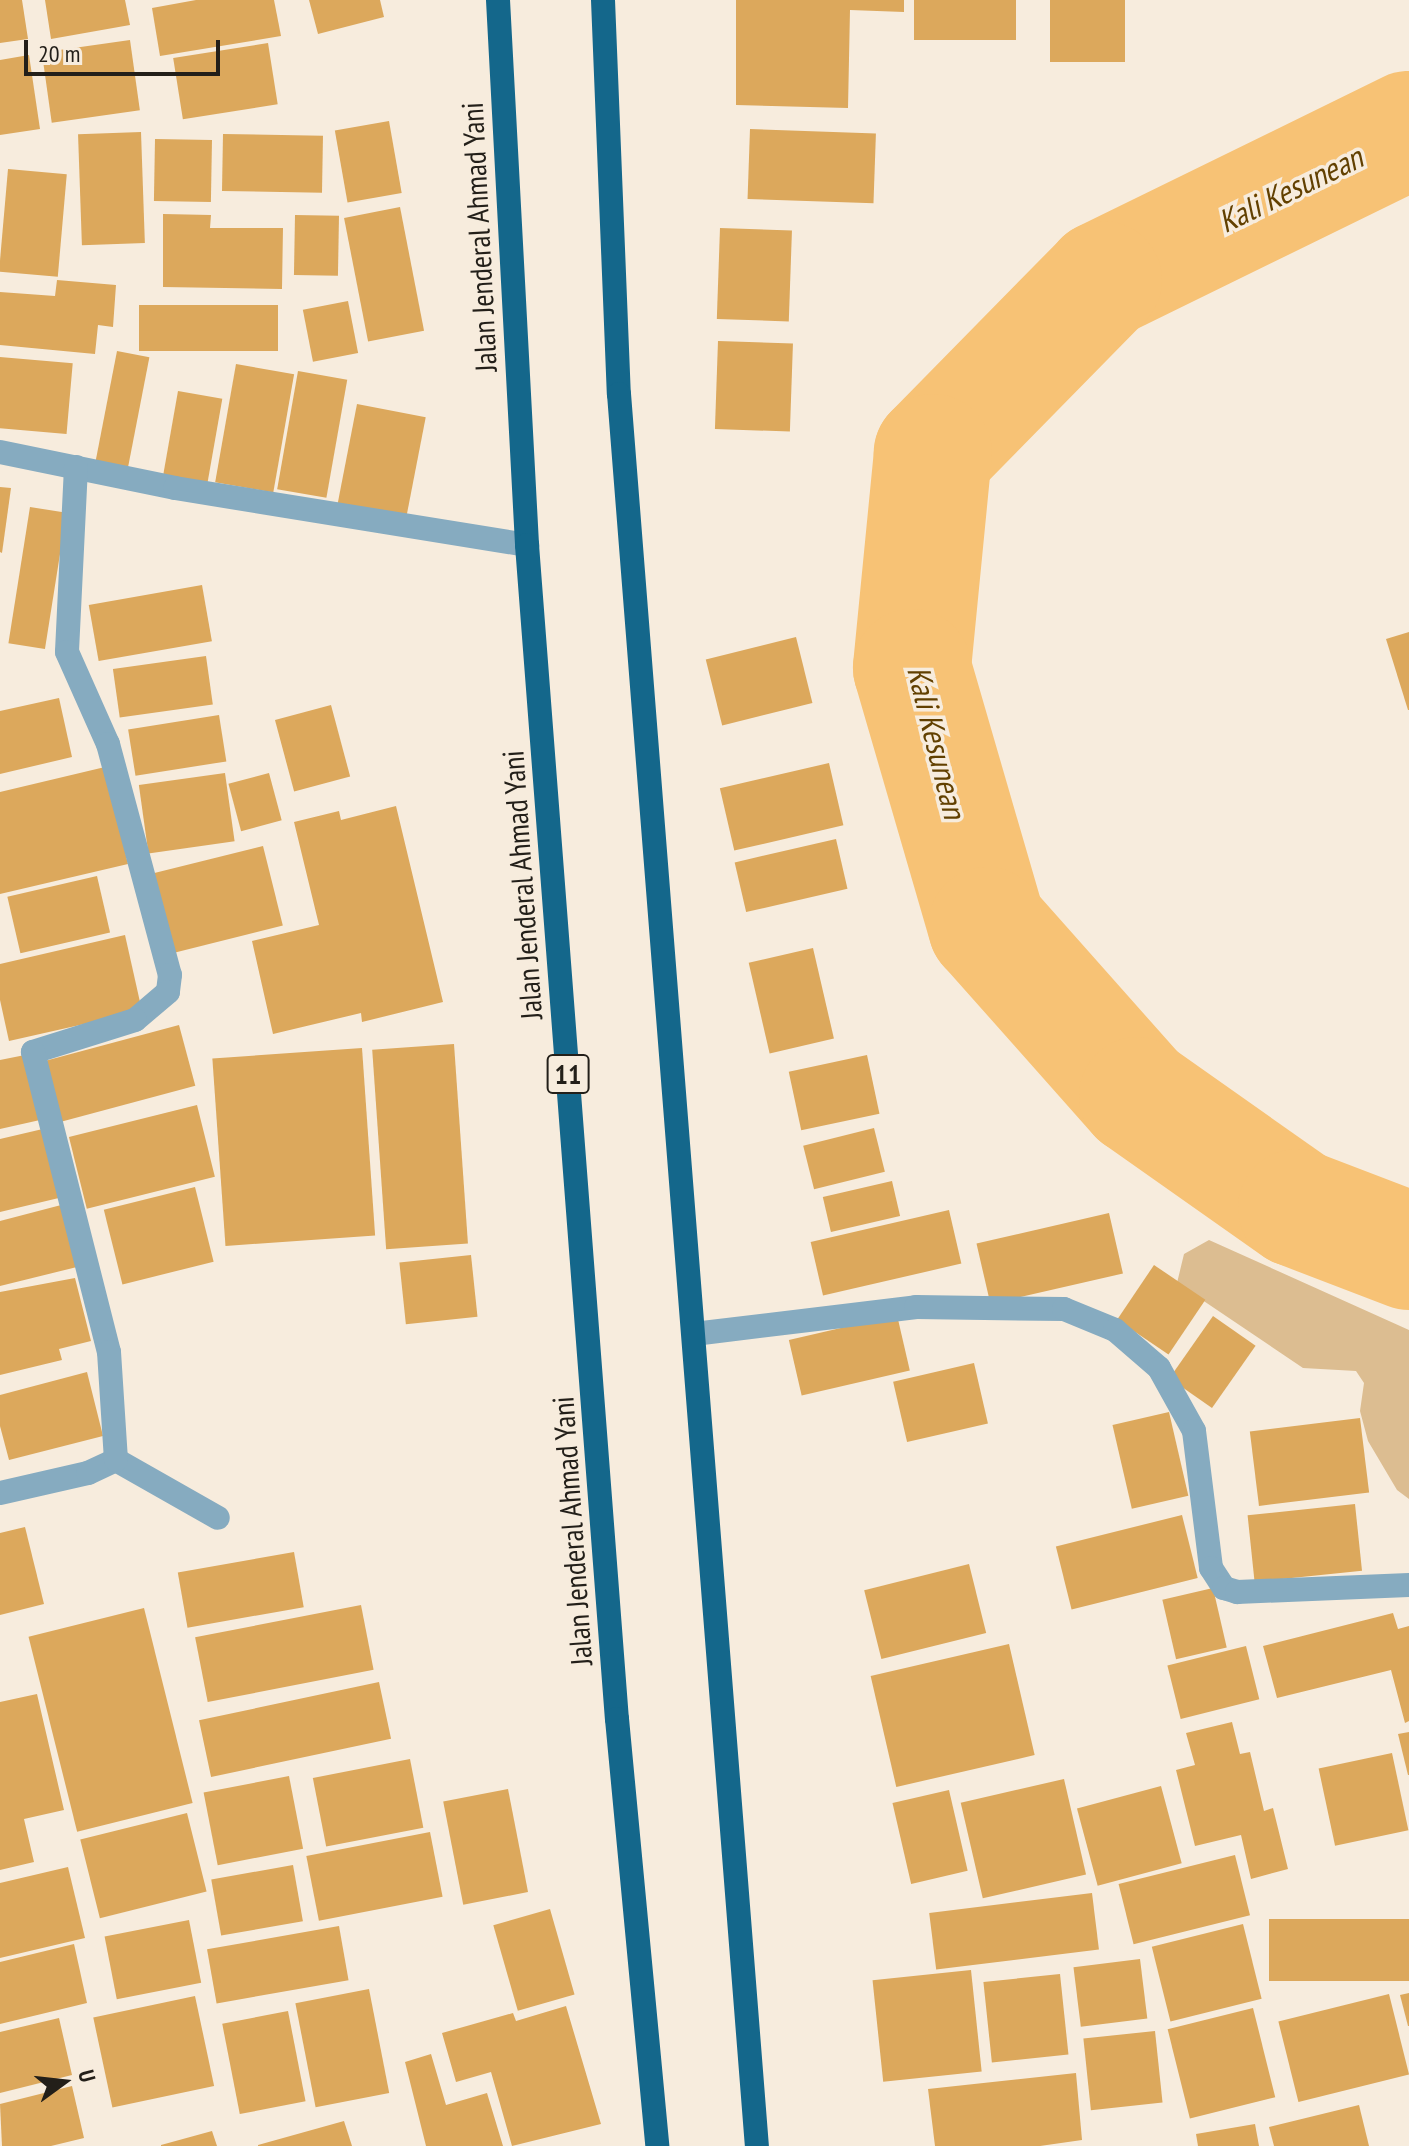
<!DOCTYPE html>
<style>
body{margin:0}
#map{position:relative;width:1409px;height:2146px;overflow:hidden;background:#f7ecdd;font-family:"PT Sans Narrow",sans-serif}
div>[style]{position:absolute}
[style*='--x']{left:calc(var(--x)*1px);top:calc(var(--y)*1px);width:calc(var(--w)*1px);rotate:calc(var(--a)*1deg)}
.green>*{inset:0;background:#dcbd91}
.river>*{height:118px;margin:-59px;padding:0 59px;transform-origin:59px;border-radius:59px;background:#f7c275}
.building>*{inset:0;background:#dca85c;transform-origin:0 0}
.service>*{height:24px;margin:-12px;padding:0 12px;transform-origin:12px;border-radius:12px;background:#86abc0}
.minor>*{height:24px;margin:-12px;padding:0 12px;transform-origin:12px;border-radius:12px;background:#86abc0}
.trunk>*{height:24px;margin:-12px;padding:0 12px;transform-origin:12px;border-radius:12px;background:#14678b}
span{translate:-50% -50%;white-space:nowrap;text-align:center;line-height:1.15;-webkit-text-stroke:7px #f7ecdd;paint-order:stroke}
.shield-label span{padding:2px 6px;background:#f7ecdd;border:2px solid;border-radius:6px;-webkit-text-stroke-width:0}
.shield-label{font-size:28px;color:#231f19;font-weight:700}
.street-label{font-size:30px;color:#231f19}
.water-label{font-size:32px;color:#624000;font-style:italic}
.north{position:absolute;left:24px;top:2042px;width:80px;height:80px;-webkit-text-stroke:6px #f7ecdd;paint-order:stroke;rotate:75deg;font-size:22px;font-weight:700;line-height:32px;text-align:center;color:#231f19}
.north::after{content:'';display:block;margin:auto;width:28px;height:36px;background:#231f19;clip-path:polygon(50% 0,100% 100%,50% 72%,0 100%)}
.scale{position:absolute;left:24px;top:40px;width:196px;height:36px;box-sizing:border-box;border:4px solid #231f19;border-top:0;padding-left:10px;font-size:24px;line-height:28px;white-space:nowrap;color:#231f19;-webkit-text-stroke:6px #f7ecdd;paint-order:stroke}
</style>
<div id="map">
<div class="green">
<div style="clip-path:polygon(1209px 1240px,1409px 1330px,1409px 1499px,1397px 1490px,1368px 1441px,1360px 1411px,1364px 1383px,1356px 1371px,1303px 1368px,1177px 1283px,1184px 1254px)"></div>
</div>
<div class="river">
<div style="--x:1409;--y:130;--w:341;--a:153.9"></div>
<div style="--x:1103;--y:280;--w:243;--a:134.5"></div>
<div style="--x:933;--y:453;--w:216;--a:95.6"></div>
<div style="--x:912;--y:668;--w:269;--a:73.8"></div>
<div style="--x:987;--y:926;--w:227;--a:48.4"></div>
<div style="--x:1138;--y:1096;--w:194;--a:35.2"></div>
<div style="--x:1297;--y:1208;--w:120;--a:21"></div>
</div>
<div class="building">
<div style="clip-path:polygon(0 0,22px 0,28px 39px,0 43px)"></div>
<div style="clip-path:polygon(45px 0,125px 0,130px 25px,51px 39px)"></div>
<div style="clip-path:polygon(196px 0,274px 0,281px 36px,160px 56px,152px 8px)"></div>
<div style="clip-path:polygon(309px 0,380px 0,384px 17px,318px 34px)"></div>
<div style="clip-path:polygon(736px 0,904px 0,904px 12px,850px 10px,848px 108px,736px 105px)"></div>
<div style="left:914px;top:0;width:102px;height:40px"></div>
<div style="left:1050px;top:0;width:75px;height:62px"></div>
<div style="left:130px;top:40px;width:71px;height:89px;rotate:82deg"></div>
<div style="left:268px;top:43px;width:62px;height:96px;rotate:81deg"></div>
<div style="clip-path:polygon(29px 55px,40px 129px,0 135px,0 60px)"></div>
<div style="left:389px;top:121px;width:73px;height:55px;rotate:80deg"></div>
<div style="left:750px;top:129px;width:126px;height:70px;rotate:2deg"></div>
<div style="left:141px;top:132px;width:111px;height:63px;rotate:88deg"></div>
<div style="left:223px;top:134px;width:100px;height:57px;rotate:1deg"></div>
<div style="left:155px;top:139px;width:57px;height:62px;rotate:1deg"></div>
<div style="left:8px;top:169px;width:59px;height:103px;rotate:5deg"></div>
<div style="left:400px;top:207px;width:126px;height:57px;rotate:79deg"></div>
<div style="clip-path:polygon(163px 214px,211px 215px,210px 228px,283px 228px,282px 289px,163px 287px)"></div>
<div style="left:295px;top:215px;width:44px;height:60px;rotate:1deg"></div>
<div style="left:720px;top:228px;width:72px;height:91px;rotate:2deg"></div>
<div style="clip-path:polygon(57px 280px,116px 285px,113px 327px,98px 325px,95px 354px,0 345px,0 292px,55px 296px)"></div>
<div style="left:348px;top:301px;width:53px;height:46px;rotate:79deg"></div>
<div style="left:139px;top:305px;width:139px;height:46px"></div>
<div style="left:718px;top:341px;width:75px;height:88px;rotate:2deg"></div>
<div style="left:117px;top:351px;width:33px;height:114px;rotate:11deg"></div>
<div style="left:0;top:357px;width:73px;height:71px;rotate:5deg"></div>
<div style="left:236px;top:364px;width:59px;height:120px;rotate:10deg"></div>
<div style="left:298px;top:371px;width:50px;height:120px;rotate:10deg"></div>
<div style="left:178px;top:391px;width:45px;height:85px;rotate:10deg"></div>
<div style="left:357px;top:404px;width:70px;height:101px;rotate:11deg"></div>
<div style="clip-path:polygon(0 487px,11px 488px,2px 553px,0 552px)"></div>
<div style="left:30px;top:507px;width:37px;height:138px;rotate:9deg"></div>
<div style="left:202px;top:585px;width:57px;height:115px;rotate:80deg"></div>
<div style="clip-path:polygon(1409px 632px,1409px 710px,1408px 710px,1386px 639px)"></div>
<div style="left:796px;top:637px;width:68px;height:93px;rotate:76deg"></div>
<div style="left:206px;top:656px;width:49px;height:94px;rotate:82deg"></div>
<div style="clip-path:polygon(59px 698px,72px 757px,0 774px,0 711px)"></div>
<div style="left:331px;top:705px;width:74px;height:58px;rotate:75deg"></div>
<div style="left:219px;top:715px;width:47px;height:92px;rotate:81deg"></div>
<div style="left:829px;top:763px;width:64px;height:112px;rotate:77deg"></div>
<div style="clip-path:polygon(105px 767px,128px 864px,0 894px,0 792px)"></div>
<div style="left:225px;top:773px;width:69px;height:87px;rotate:82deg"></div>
<div style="left:269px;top:773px;width:49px;height:42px;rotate:75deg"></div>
<div style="clip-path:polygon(396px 806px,443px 1002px,362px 1022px,361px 1013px,273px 1034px,252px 941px,319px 925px,294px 822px,339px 811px,341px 820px)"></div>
<div style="left:836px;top:839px;width:51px;height:104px;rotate:77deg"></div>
<div style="left:263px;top:846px;width:82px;height:115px;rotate:76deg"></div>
<div style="left:97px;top:876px;width:58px;height:92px;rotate:77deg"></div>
<div style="clip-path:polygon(125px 935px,142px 1011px,9px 1041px,0 1000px,0 964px)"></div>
<div style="left:813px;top:948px;width:93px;height:66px;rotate:77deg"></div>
<div style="left:179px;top:1025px;width:63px;height:138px;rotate:75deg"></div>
<div style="left:454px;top:1044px;width:200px;height:82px;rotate:86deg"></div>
<div style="left:362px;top:1048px;width:188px;height:150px;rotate:86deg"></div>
<div style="clip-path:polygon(25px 1055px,40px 1120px,0 1129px,0 1060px)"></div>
<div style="left:867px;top:1055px;width:60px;height:80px;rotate:78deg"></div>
<div style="left:197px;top:1105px;width:74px;height:132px;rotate:76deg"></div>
<div style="clip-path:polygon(47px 1128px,63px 1197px,0 1212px,0 1139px)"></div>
<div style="left:874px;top:1128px;width:45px;height:73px;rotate:76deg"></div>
<div style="left:892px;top:1181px;width:36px;height:71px;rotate:77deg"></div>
<div style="left:195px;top:1187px;width:77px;height:94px;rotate:76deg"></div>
<div style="clip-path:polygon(65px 1204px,81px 1266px,0 1286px,0 1221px)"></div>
<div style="left:949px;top:1210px;width:55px;height:142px;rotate:77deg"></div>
<div style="left:1109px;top:1213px;width:62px;height:136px;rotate:77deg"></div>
<div style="left:471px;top:1255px;width:62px;height:72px;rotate:84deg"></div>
<div style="left:1154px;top:1265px;width:62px;height:66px;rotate:34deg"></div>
<div style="clip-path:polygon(75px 1278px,91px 1341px,59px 1349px,62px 1360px,0 1375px,0 1292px)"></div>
<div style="left:897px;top:1315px;width:57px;height:111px;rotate:77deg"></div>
<div style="left:1213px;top:1316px;width:52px;height:76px;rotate:35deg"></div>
<div style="left:974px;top:1363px;width:62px;height:83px;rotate:77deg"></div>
<div style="clip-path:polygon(87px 1372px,103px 1436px,9px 1460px,0 1426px,0 1395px)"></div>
<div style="left:1169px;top:1412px;width:86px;height:58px;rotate:77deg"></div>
<div style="left:1360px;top:1418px;width:75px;height:111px;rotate:83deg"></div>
<div style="left:1355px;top:1504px;width:67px;height:108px;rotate:84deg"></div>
<div style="left:1182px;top:1515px;width:65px;height:130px;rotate:76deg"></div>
<div style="clip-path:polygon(25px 1527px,44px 1604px,0 1615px,0 1533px)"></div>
<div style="left:294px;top:1552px;width:56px;height:118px;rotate:80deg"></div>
<div style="left:969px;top:1564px;width:71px;height:108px;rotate:76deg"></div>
<div style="left:1213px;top:1588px;width:61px;height:52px;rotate:77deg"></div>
<div style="left:361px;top:1605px;width:66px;height:169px;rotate:79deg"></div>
<div style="left:144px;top:1608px;width:201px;height:119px;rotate:76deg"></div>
<div style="clip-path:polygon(1393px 1613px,1398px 1629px,1409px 1626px,1409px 1721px,1405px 1723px,1391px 1670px,1277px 1698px,1263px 1646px)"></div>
<div style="left:1009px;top:1644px;width:114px;height:142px;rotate:77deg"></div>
<div style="left:1246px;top:1646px;width:55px;height:81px;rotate:76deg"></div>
<div style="left:379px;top:1682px;width:58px;height:184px;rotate:78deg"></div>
<div style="clip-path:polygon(37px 1694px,64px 1810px,24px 1819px,34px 1862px,0 1870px,0 1702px)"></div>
<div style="clip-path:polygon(1232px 1722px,1240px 1754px,1250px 1752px,1264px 1811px,1273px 1808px,1288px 1869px,1251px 1879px,1241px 1835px,1195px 1846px,1176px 1770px,1195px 1765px,1186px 1733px)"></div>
<div style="clip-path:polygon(1409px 1732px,1409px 1775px,1408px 1775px,1398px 1734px)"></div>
<div style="left:1392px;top:1753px;width:79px;height:75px;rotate:78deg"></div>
<div style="left:410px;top:1759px;width:70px;height:99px;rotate:79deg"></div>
<div style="left:289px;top:1776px;width:74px;height:87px;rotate:79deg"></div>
<div style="left:1064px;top:1779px;width:98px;height:106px;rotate:77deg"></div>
<div style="left:1161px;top:1786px;width:80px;height:87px;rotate:75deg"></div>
<div style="left:508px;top:1789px;width:105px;height:66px;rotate:79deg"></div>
<div style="left:949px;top:1790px;width:83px;height:58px;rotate:77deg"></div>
<div style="left:187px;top:1813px;width:81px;height:110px;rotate:76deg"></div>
<div style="left:430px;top:1832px;width:66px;height:126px;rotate:79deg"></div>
<div style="left:1235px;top:1855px;width:62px;height:120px;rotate:76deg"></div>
<div style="left:293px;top:1865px;width:57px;height:83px;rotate:80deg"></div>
<div style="clip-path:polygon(68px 1867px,85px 1938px,0 1958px,0 1883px)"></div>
<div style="left:1092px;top:1893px;width:57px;height:164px;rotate:83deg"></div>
<div style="left:550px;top:1909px;width:89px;height:59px;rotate:74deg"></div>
<div style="left:1409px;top:1919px;width:62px;height:140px;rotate:90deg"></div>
<div style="left:189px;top:1920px;width:64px;height:86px;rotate:79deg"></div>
<div style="left:1243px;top:1924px;width:77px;height:94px;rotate:76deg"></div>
<div style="left:339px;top:1926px;width:55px;height:134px;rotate:80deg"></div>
<div style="clip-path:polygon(74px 1944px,87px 2003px,0 2024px,0 1962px)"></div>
<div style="left:1140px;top:1959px;width:60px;height:67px;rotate:83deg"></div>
<div style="left:971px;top:1970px;width:102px;height:99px;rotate:84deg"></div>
<div style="left:1060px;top:1974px;width:81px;height:77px;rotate:84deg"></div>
<div style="left:369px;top:1989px;width:106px;height:75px;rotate:79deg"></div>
<div style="clip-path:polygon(1409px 1993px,1409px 2026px,1408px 2026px,1400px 1995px)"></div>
<div style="left:1389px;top:1994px;width:83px;height:114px;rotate:76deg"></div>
<div style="left:195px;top:1996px;width:92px;height:104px;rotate:78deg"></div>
<div style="clip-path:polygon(566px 2006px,601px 2124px,512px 2146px,491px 2072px,456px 2082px,442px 2033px,513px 2013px,516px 2021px)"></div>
<div style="left:1253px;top:2008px;width:92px;height:88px;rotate:76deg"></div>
<div style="left:288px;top:2011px;width:92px;height:67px;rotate:79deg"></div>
<div style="clip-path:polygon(59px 2018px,72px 2075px,0 2093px,0 2032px)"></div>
<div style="left:1155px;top:2031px;width:72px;height:72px;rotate:84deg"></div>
<div style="clip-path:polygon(431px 2054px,446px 2105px,487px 2093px,503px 2146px,426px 2146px,405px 2062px)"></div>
<div style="clip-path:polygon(1076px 2073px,1082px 2140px,1040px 2146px,935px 2146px,928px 2089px)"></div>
<div style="clip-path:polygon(72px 2086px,84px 2138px,51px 2146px,2px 2146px,0 2104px)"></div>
<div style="clip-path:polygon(1359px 2105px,1369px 2146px,1274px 2146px,1269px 2127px)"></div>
<div style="clip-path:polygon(344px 2121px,352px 2146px,258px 2146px,258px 2145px)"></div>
<div style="clip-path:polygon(1255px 2124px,1259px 2146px,1198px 2146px,1196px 2134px)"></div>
<div style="clip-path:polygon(212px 2131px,217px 2146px,161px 2146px,161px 2145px)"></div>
</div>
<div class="service">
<div style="--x:0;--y:1493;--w:90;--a:-12.8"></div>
<div style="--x:88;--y:1473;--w:31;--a:-25"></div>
<div style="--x:116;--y:1460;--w:117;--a:29.6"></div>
</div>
<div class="minor">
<div style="--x:0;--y:452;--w:179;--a:11.6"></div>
<div style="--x:175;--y:488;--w:357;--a:9.2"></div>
<div style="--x:76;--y:467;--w:185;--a:92.8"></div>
<div style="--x:67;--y:652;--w:101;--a:66"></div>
<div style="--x:108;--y:744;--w:239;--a:75"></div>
<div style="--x:170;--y:975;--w:17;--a:97"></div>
<div style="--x:168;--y:992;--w:43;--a:139.7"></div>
<div style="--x:135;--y:1020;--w:107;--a:162.6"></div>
<div style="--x:33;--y:1052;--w:309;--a:75.8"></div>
<div style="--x:109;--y:1352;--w:108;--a:86.3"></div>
<div style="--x:694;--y:1334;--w:224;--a:-6.9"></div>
<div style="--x:916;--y:1307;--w:148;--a:0.8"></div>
<div style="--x:1064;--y:1309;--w:55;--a:22.4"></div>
<div style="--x:1115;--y:1330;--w:58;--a:40.8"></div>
<div style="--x:1159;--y:1368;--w:72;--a:60.9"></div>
<div style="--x:1194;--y:1431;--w:138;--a:82.9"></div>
<div style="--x:1211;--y:1568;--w:24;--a:57"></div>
<div style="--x:1224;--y:1588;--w:14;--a:17"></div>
<div style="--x:1237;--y:1592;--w:172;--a:-2.3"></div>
</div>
<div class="trunk">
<div style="--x:498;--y:0;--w:546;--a:86.95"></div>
<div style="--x:527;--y:545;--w:1177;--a:85.62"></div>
<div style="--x:617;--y:1719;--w:429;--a:84.6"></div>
<div style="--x:603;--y:0;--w:394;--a:87.7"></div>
<div style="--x:619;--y:394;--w:1757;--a:85.5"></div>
</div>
<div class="shield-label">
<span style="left:568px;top:1074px">11</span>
</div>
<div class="street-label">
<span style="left:479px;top:237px;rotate:-93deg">Jalan Jenderal Ahmad Yani</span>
<span style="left:522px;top:885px;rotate:-94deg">Jalan Jenderal Ahmad Yani</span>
<span style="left:572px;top:1531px;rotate:-94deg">Jalan Jenderal Ahmad Yani</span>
</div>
<div class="water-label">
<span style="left:1290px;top:189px;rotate:-26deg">Kali Kesunean</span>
<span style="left:937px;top:742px;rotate:76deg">Kali Kesunean</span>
</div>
<div class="north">U</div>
<div class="scale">20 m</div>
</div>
